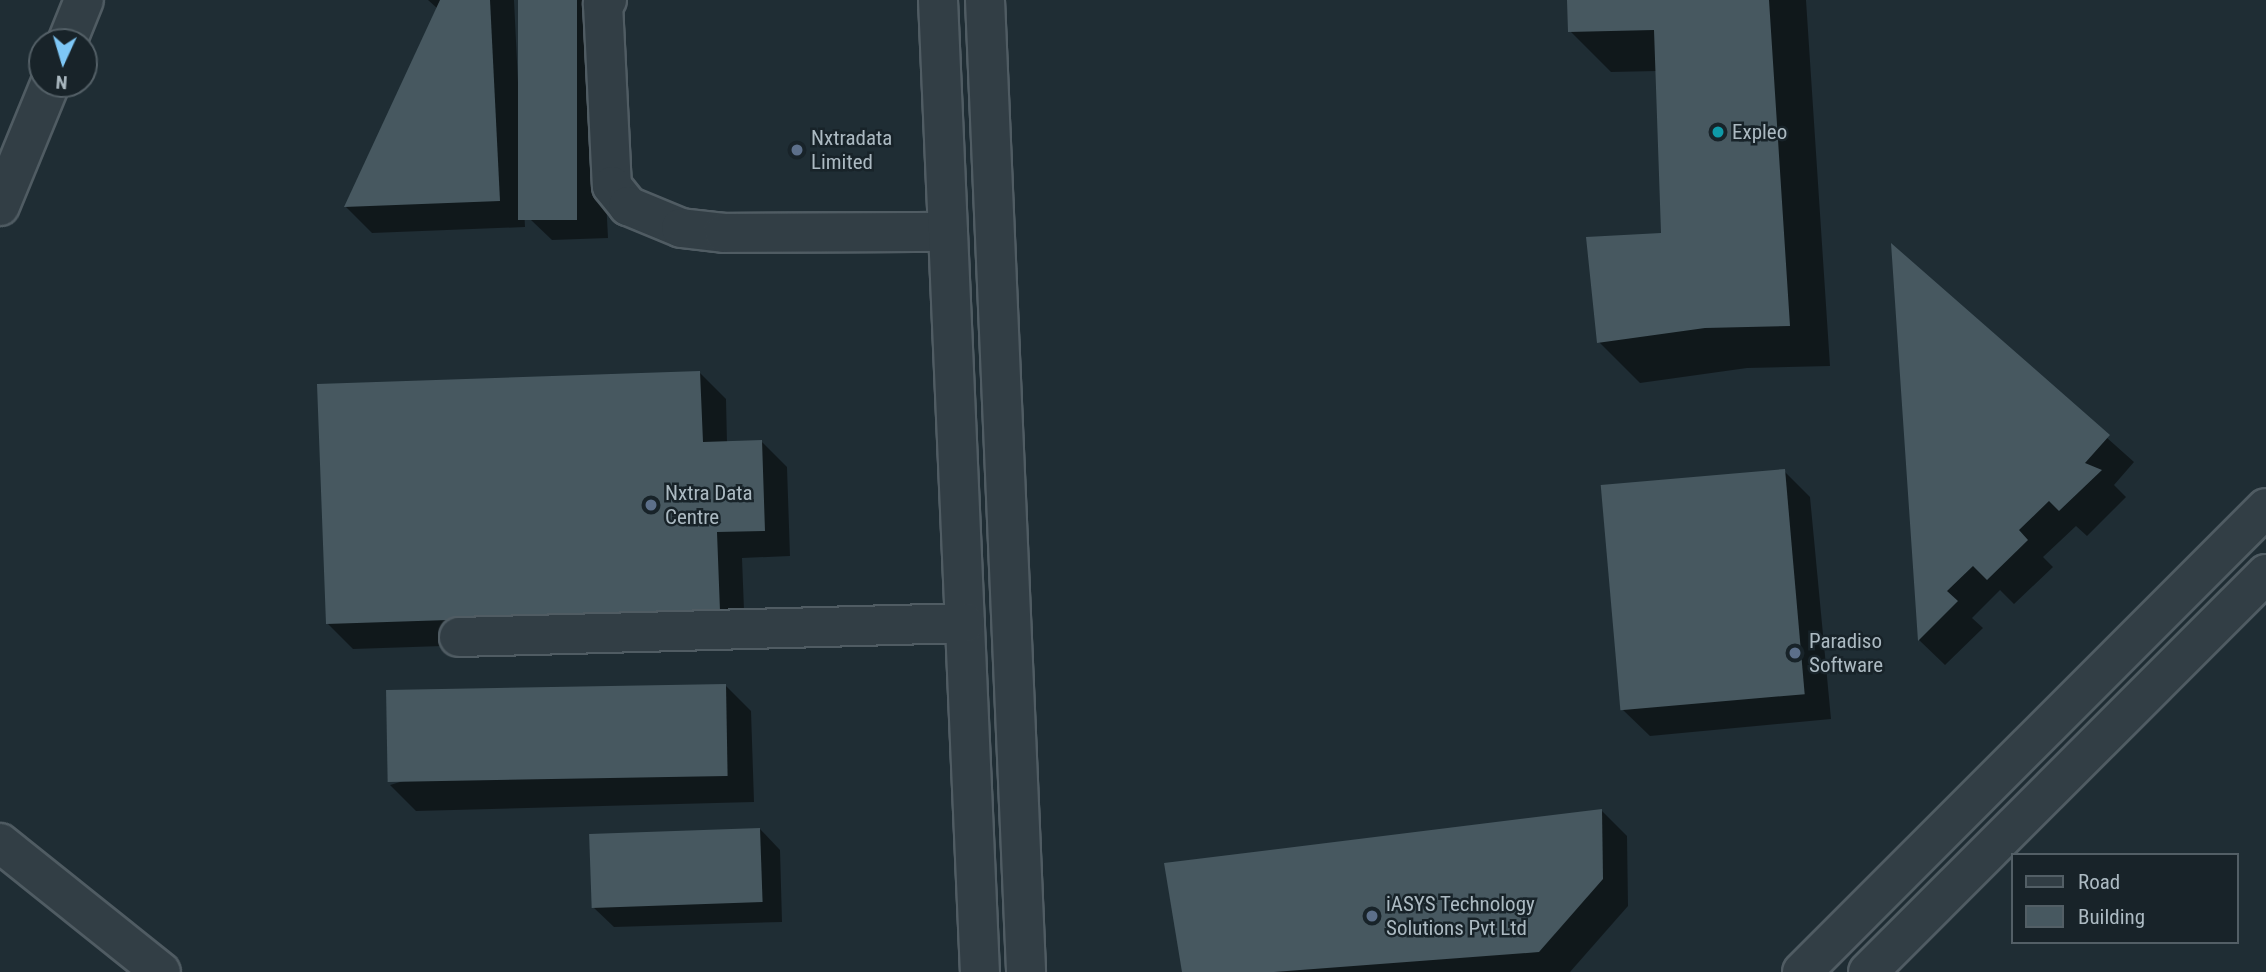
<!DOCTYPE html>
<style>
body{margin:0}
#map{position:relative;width:2266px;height:972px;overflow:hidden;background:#1f2d34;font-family:"Roboto Condensed",sans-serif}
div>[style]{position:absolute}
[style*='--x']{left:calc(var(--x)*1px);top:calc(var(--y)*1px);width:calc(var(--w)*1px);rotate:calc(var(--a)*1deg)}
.shadow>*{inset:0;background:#0007}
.building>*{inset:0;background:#475860;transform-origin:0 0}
.roads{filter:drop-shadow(2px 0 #505c63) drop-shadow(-2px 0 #505c63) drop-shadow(0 2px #505c63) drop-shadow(0 -2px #505c63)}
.minor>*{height:38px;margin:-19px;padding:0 19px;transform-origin:19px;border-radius:19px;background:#323e45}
.dots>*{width:19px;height:19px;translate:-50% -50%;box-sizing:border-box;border:4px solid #182329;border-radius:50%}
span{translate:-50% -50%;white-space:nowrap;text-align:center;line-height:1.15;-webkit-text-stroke:5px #182329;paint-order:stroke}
.poi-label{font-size:21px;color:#acbac2}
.left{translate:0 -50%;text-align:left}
.legend{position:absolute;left:2011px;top:853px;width:228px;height:91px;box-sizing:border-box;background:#182329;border:2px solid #535f66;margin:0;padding:9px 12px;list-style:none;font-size:21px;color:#acbac2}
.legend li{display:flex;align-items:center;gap:14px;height:35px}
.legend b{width:35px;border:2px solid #535f66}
.north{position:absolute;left:28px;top:28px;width:70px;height:70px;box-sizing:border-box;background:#182329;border:2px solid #535f66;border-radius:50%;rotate:184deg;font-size:19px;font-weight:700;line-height:28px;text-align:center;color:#acbac2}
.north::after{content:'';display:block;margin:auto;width:24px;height:32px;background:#7ec7f6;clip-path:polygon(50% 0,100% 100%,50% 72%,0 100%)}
</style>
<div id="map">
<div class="shadow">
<div style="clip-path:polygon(428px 0,514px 0,525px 227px,372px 233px,346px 207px,438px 9px)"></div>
<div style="clip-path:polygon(520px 0,596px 0,608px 238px,552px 240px,531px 220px)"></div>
<div style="clip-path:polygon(1569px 0,1806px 0,1830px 366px,1747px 368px,1640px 383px,1599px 342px,1663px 234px,1657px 71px,1611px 72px,1570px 31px)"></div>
<div style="clip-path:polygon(1893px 247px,2134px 462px,2114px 485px,2126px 497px,2087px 536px,2076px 526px,2043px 557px,2053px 567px,2014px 604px,2000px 590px,1972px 618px,1983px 628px,1945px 665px,1919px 640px)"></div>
<div style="clip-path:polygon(700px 373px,726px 399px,727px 443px,761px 441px,787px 467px,790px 556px,742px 558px,745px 636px,353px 649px,327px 623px)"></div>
<div style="clip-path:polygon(1784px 471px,1810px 497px,1831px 719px,1650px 736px,1623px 710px)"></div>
<div style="clip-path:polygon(725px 685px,751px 711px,754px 802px,416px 811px,390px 785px)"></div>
<div style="clip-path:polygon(1601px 810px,1627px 836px,1628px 906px,1570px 972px,1184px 972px)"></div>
<div style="clip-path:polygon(760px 829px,780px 850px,782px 922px,614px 927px,593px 907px)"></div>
</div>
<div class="building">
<div style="clip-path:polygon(440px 0,490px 0,500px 201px,344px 207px)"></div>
<div style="left:518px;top:0;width:59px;height:220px"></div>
<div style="clip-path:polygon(1567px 0,1769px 0,1790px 326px,1705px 328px,1597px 343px,1586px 237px,1661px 233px,1654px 30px,1568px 32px)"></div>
<div style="clip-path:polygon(1891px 243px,2110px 435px,2085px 463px,2102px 470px,2059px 511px,2049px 501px,2019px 530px,2028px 540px,1987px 580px,1973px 566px,1947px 591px,1958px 601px,1918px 641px)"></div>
<div style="clip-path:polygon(700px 371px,703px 442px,762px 440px,765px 531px,717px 532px,720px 611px,326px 624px,317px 384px)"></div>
<div style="left:1785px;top:469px;width:226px;height:185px;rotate:85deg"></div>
<div style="left:726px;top:684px;width:92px;height:340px;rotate:89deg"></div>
<div style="clip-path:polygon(1602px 809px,1603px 879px,1539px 952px,1274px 972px,1182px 972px,1164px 863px)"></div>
<div style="left:760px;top:828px;width:74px;height:171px;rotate:88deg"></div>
</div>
<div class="roads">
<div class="minor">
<div style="--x:607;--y:0;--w:6;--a:135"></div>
<div style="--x:603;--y:4;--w:182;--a:87.2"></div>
<div style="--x:612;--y:186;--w:26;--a:51"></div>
<div style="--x:628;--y:206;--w:57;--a:22.5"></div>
<div style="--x:681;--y:228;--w:43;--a:6.6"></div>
<div style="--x:724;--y:233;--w:224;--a:-0.3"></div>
<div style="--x:938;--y:0;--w:973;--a:87.53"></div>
<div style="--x:985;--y:0;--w:973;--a:87.58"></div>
<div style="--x:67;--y:42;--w:45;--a:-68"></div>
<div style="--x:0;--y:206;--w:132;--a:-67.7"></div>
<div style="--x:459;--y:637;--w:506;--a:-1.58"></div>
<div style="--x:0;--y:843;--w:206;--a:38.7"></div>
<div style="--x:1802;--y:972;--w:656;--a:-45"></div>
<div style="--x:1868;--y:972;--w:563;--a:-45"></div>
</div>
</div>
<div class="dots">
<div style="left:1718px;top:132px;background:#0f9aa8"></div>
<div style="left:797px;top:150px;background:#5c6f8a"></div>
<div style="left:651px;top:505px;background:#5c6f8a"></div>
<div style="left:1795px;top:653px;background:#5c6f8a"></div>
<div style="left:1372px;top:916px;background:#5c6f8a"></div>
</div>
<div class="poi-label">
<span class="left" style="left:1732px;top:132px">Expleo</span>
<span class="left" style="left:811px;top:150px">Nxtradata<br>Limited</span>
<span class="left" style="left:665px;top:505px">Nxtra Data<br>Centre</span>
<span class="left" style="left:1809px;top:653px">Paradiso<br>Software</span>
<span class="left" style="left:1386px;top:916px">iASYS Technology<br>Solutions Pvt Ltd</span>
</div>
<ul class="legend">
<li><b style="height:9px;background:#323e45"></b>Road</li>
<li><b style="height:19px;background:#475860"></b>Building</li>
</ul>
<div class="north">N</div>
</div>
